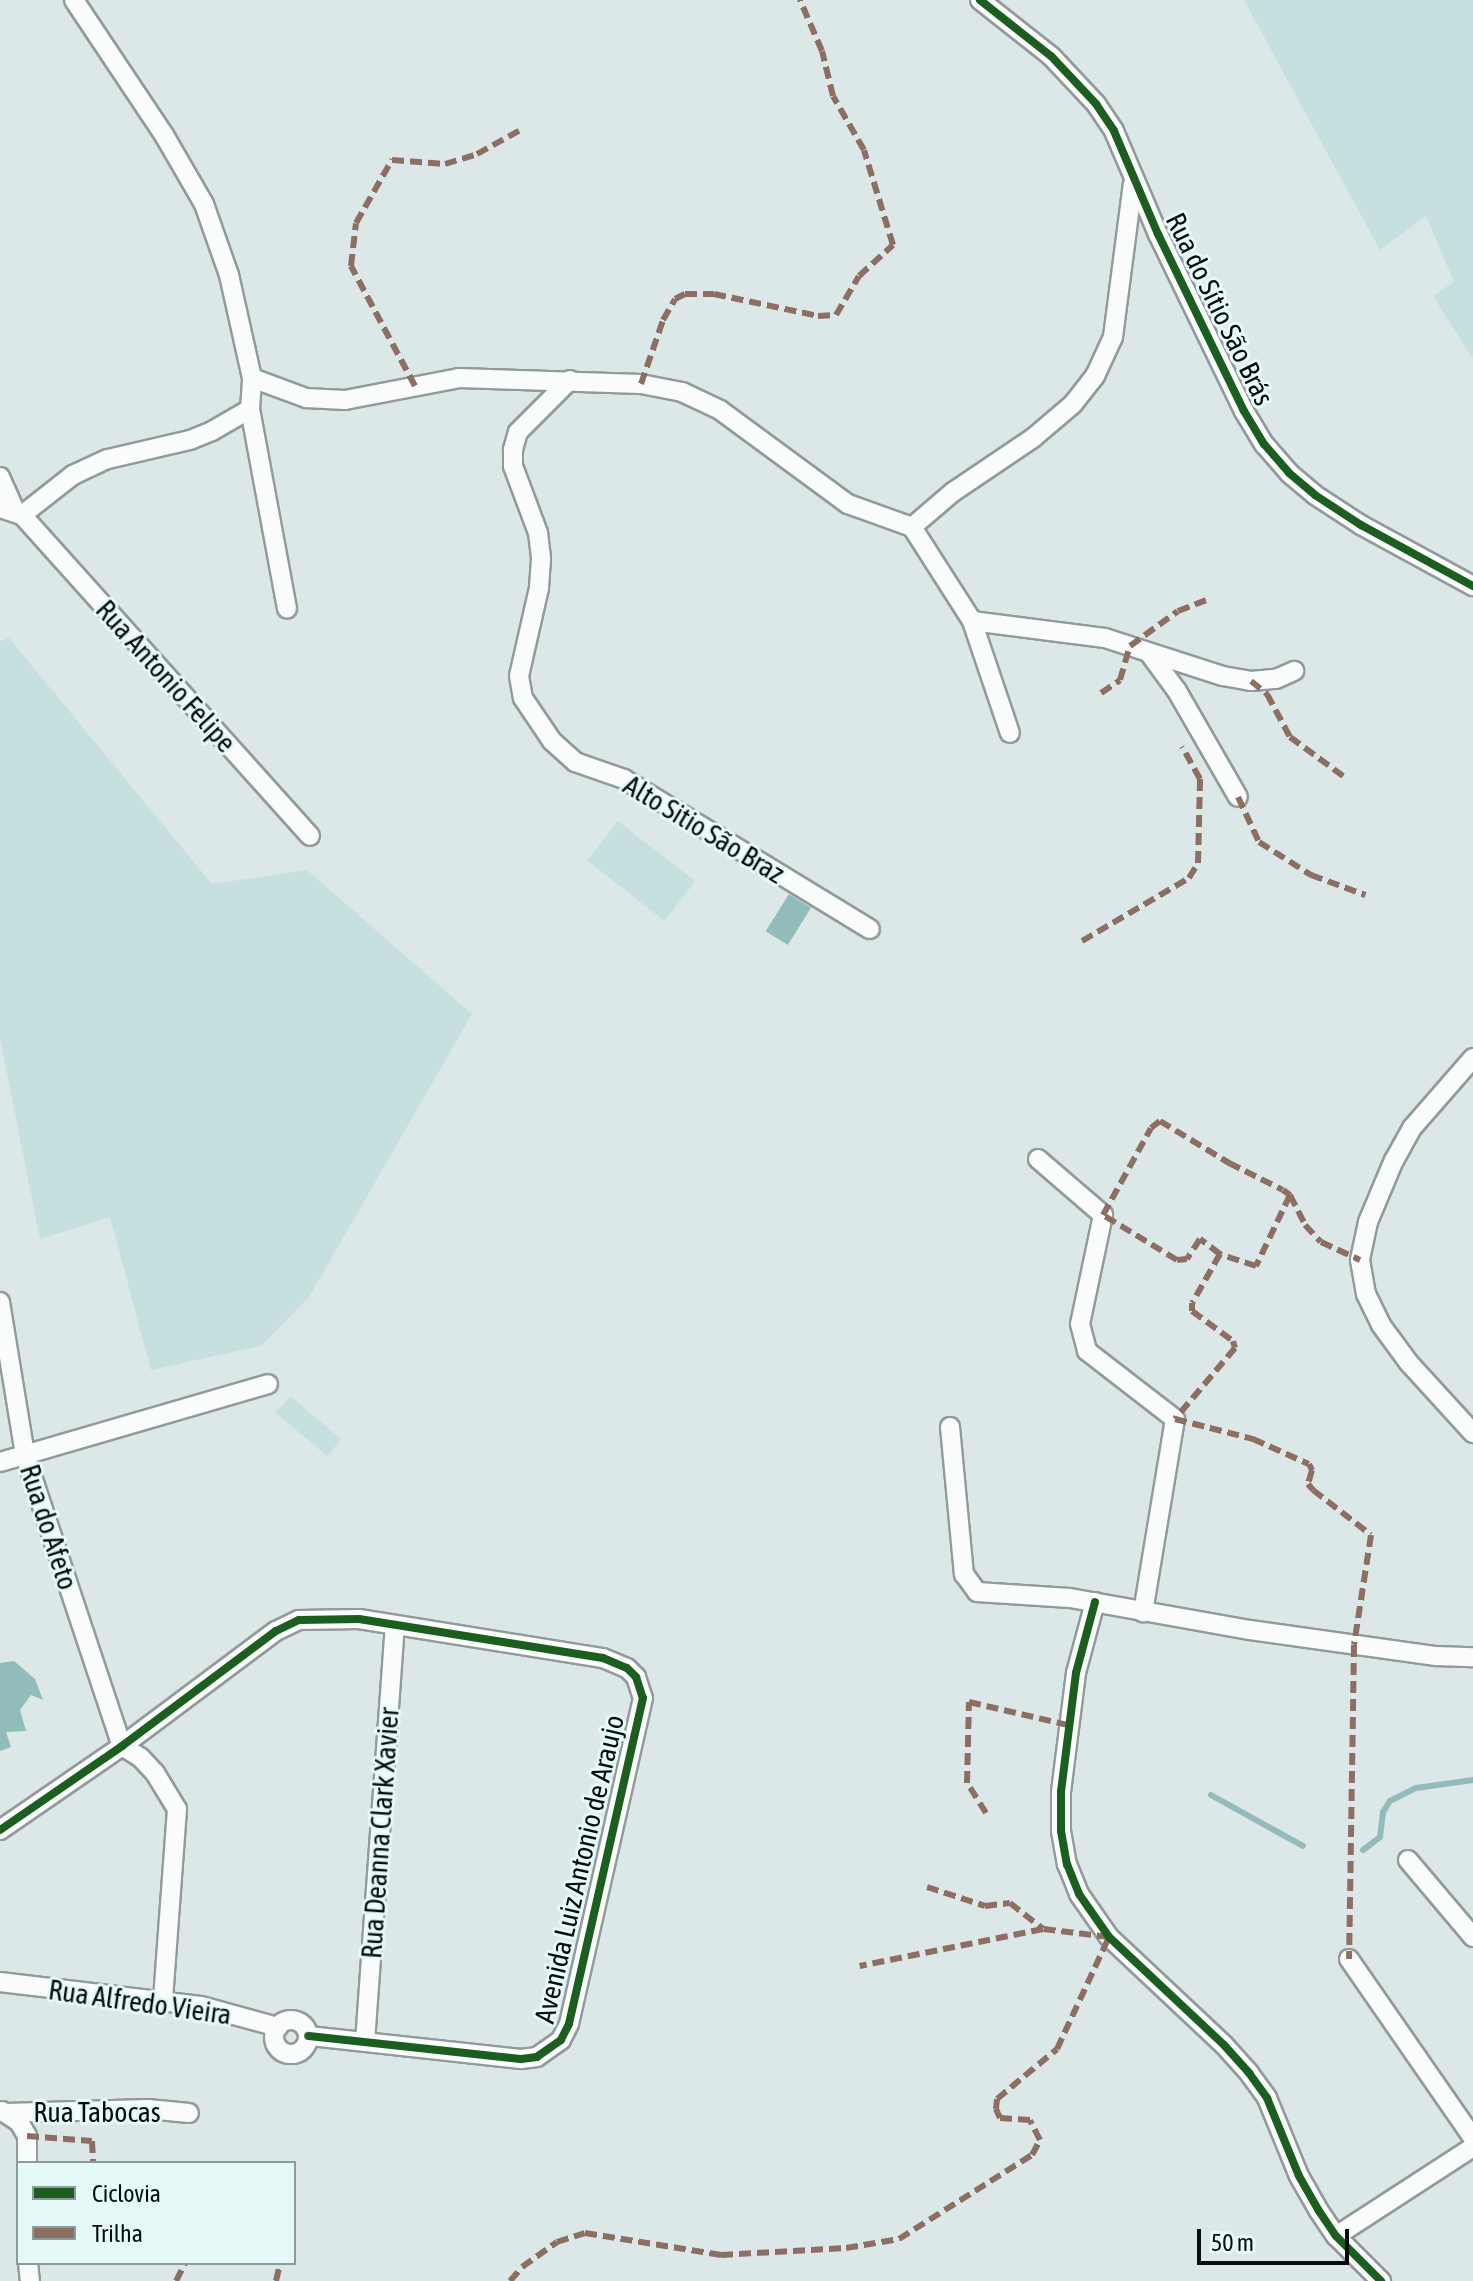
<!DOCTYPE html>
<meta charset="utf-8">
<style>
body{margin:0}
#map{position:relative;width:1473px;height:2281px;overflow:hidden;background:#dce8e7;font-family:"Asap Condensed",sans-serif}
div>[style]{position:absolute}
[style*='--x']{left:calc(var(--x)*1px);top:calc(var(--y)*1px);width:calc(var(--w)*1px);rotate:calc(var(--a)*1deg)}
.green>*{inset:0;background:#c5e0df;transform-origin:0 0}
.water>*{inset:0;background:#92bcbb;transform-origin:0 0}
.stream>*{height:6px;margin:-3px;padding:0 3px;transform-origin:3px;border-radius:3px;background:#92bcbb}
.roads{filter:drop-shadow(2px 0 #929a9a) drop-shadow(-2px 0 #929a9a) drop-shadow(0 2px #929a9a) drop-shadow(0 -2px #929a9a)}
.street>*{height:18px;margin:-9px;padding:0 9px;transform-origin:9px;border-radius:9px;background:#fafcfb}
.street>.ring{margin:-9px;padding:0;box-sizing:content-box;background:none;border:18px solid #fafcfb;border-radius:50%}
.quiet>*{height:6px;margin-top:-3px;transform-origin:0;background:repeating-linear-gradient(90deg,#8d6e63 0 12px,transparent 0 18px)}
.cycleway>*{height:8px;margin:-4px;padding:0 4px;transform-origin:4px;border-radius:4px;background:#1b5e20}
span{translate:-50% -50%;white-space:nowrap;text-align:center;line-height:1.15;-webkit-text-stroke:6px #e5f9f9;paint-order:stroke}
.street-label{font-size:28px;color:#070d0d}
.legend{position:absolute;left:16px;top:2161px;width:280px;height:104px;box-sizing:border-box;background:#e5f9f9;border:2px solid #8c9b9b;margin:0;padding:10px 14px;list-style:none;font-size:24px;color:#070d0d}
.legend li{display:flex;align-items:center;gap:16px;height:40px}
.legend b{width:40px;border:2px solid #8c9b9b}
.scale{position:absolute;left:1197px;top:2229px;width:152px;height:36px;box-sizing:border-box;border:4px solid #070d0d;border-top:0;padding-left:10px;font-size:24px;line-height:28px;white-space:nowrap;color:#070d0d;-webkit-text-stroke:6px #e5f9f9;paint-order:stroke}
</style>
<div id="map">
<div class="green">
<div style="clip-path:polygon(1244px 0,1473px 0,1473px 359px,1433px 296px,1454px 282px,1426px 216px,1380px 250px)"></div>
<div style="clip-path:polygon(9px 638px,212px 884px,307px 870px,472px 1014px,309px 1297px,261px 1346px,151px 1370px,110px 1217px,40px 1239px,0 1038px,0 641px)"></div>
<div style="left:618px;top:821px;width:98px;height:50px;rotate:38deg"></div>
<div style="left:290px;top:1396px;width:67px;height:22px;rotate:40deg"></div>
</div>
<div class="water">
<div style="left:789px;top:894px;width:26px;height:44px;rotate:32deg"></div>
<div style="clip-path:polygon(14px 1661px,35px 1679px,43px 1700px,31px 1695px,20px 1710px,26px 1731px,6px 1732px,11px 1747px,0 1751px,0 1663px)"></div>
</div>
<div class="stream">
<div style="--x:1211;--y:1795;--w:105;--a:29"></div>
<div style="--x:1363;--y:1850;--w:21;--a:-37"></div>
<div style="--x:1380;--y:1837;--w:25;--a:-83"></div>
<div style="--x:1383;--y:1812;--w:13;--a:-58"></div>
<div style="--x:1390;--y:1801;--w:29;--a:-27"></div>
<div style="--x:1416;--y:1788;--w:58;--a:-8"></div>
</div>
<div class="roads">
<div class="street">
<div style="--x:980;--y:0;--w:90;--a:38.3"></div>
<div style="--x:1051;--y:56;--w:66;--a:46.8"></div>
<div style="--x:1096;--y:104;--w:32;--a:56"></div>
<div style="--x:1114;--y:131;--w:112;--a:66.9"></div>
<div style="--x:1158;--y:234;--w:197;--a:64.1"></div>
<div style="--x:1244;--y:411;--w:39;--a:59"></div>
<div style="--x:1264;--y:444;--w:38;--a:49"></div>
<div style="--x:1289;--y:473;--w:34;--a:40"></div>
<div style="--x:1315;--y:495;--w:55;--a:33.1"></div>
<div style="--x:1361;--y:525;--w:128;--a:28.6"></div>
<div style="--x:252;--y:378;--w:58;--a:20.3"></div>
<div style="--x:306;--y:398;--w:39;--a:3"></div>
<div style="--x:345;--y:400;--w:116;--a:-10.9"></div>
<div style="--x:459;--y:378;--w:182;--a:1.9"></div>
<div style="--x:641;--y:384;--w:42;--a:11"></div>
<div style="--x:682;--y:392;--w:42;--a:25.3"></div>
<div style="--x:720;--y:410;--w:159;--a:36.3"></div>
<div style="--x:848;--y:504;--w:68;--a:19.8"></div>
<div style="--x:570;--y:380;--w:74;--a:135"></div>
<div style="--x:518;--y:432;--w:19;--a:106"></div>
<div style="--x:513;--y:450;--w:16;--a:90"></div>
<div style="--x:513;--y:466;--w:72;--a:69.5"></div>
<div style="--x:538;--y:533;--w:26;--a:83"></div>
<div style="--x:541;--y:559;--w:29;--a:94"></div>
<div style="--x:539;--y:588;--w:90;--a:102.8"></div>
<div style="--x:519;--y:676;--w:22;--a:80"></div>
<div style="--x:523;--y:698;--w:52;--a:56"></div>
<div style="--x:552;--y:741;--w:31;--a:42"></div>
<div style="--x:575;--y:762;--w:52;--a:19.1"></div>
<div style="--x:624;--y:779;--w:288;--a:31.4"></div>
<div style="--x:250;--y:409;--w:203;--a:79.5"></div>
<div style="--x:0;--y:477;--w:39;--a:66"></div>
<div style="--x:0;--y:508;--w:23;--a:18"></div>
<div style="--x:22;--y:515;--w:431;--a:48.1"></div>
<div style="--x:22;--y:515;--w:65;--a:-38.1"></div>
<div style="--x:73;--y:475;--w:38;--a:-25"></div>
<div style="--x:108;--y:459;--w:84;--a:-13"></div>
<div style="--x:190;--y:440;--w:24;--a:-22"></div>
<div style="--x:212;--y:431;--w:44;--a:-30.1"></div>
<div style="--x:250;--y:409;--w:31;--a:-86"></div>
<div style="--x:252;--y:378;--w:106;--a:-102.6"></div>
<div style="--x:229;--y:275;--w:75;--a:-109.4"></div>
<div style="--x:204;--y:204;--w:80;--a:-120.1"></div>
<div style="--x:164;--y:135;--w:162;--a:-123.7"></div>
<div style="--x:912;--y:527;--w:54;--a:-40.5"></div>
<div style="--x:953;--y:492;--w:97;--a:-34"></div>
<div style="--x:1033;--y:438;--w:52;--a:-40.4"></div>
<div style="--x:1073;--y:404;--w:36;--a:-52"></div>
<div style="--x:1095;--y:376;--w:43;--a:-65.2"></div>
<div style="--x:1113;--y:337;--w:154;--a:-82.6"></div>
<div style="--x:912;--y:527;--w:112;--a:57.4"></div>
<div style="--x:972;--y:621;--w:118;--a:71.3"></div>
<div style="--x:972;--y:621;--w:134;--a:7.3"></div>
<div style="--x:1105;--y:638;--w:124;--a:17.9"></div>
<div style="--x:1223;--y:676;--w:28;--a:10"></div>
<div style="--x:1251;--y:681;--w:25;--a:-5"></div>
<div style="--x:1276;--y:679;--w:20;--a:-24"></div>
<div style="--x:1149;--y:653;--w:47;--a:53.6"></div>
<div style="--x:1177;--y:691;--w:122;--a:60.1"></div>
<div style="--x:1473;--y:1058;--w:93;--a:131.1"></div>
<div style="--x:1412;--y:1128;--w:37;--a:119"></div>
<div style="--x:1394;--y:1160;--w:67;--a:112.8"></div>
<div style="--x:1368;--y:1222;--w:39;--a:102"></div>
<div style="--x:1360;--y:1260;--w:35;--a:80"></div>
<div style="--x:1366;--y:1294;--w:34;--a:64"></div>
<div style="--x:1381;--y:1325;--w:47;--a:53.6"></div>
<div style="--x:1409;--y:1363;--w:95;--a:47.6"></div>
<div style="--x:1038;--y:1159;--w:86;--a:40.7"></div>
<div style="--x:1103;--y:1215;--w:111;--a:101.9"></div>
<div style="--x:1080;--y:1324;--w:28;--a:75"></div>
<div style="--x:1087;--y:1351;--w:111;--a:37.7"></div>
<div style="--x:1175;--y:1419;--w:196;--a:99.4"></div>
<div style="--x:0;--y:1302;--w:155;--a:80.7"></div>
<div style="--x:25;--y:1455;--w:307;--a:71.6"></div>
<div style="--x:950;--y:1427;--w:148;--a:84.6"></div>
<div style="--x:964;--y:1574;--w:22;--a:54"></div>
<div style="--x:977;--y:1592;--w:93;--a:3.7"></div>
<div style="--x:1070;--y:1598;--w:183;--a:10.1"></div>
<div style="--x:1250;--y:1630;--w:188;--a:8"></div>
<div style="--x:1436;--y:1656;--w:37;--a:2"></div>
<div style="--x:0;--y:1462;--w:279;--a:-16.2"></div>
<div style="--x:1095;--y:1602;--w:73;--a:105"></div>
<div style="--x:1076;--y:1673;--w:120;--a:97.2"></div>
<div style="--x:1061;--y:1792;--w:39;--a:90"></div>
<div style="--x:1061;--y:1831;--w:34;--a:80"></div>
<div style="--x:1067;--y:1864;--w:32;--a:68"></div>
<div style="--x:1079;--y:1894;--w:52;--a:55.1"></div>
<div style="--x:1109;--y:1937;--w:158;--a:43.2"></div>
<div style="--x:1224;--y:2045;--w:38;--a:48"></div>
<div style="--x:1249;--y:2073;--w:31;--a:54"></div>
<div style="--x:1267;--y:2098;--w:84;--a:67.7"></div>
<div style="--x:1299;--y:2176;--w:40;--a:60.3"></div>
<div style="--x:1319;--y:2211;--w:30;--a:56"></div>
<div style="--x:1336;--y:2236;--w:64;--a:45"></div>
<div style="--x:122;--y:1746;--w:22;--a:32"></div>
<div style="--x:141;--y:1758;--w:21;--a:47"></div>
<div style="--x:155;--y:1773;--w:42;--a:58.6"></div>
<div style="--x:177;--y:1809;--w:193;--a:94.2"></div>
<div style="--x:0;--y:1830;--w:148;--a:-34.5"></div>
<div style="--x:122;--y:1746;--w:192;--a:-36.8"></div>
<div style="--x:276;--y:1631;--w:25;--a:-26"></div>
<div style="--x:299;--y:1620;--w:60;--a:-1"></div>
<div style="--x:359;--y:1619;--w:247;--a:9.1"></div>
<div style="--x:603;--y:1658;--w:26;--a:23"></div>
<div style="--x:627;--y:1668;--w:13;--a:45"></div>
<div style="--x:636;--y:1677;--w:22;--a:72"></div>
<div style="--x:643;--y:1698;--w:334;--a:102.8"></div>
<div style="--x:569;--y:2024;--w:18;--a:117"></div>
<div style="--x:561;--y:2040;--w:29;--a:145"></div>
<div style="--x:537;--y:2057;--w:16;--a:173"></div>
<div style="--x:521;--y:2059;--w:214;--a:-173.8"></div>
<div style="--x:1408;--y:1860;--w:101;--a:49.8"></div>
<div style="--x:1349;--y:1959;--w:218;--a:55.3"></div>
<div style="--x:0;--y:1982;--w:202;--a:6.8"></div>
<div style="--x:201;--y:2006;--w:80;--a:15.3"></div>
<div class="ring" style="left:274px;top:2020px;width:16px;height:16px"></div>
<div style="--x:365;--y:2042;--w:418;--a:-85.9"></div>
<div style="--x:2;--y:2111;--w:20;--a:33"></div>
<div style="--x:19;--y:2122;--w:16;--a:60"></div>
<div style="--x:27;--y:2136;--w:27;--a:90"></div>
<div style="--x:6;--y:2113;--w:142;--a:-1.6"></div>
<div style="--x:148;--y:2109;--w:41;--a:5.6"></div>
<div style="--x:1336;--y:2236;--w:163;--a:-33"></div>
<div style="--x:28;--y:2263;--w:18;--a:84"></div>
</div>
</div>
<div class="quiet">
<div style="--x:641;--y:384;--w:68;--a:-71"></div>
<div style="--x:663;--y:320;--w:24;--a:-60"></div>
<div style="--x:675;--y:299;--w:11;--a:-27"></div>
<div style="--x:685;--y:294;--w:29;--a:0"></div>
<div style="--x:714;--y:294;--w:106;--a:11.9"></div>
<div style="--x:818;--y:316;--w:18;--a:-3"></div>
<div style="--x:836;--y:315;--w:45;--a:-59.5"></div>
<div style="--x:859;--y:276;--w:46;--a:-42.4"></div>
<div style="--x:893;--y:245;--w:99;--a:-107"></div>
<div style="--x:864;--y:150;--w:62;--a:-119.9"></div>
<div style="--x:833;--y:96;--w:46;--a:-103.7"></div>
<div style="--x:822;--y:51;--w:56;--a:-113.3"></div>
<div style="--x:415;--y:386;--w:136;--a:-118.1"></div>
<div style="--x:351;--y:266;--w:43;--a:-83.4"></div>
<div style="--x:356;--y:223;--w:73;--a:-60.3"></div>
<div style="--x:392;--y:160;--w:53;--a:4.3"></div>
<div style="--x:445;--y:164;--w:34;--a:-17"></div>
<div style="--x:477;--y:154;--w:54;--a:-29"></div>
<div style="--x:1251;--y:681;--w:21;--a:39"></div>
<div style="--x:1267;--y:694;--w:49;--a:61.9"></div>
<div style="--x:1290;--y:737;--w:66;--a:36.3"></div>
<div style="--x:1101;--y:693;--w:23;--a:-34"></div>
<div style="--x:1120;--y:680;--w:35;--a:-74"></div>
<div style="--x:1130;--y:646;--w:59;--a:-36.1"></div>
<div style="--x:1178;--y:611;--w:33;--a:-21"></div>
<div style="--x:1238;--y:797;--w:50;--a:65"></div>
<div style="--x:1259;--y:842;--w:62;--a:32.4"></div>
<div style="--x:1311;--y:875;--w:58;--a:20.3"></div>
<div style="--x:1082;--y:941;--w:124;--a:-30.5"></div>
<div style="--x:1189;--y:878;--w:17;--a:-59"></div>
<div style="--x:1198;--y:863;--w:84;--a:-88.6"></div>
<div style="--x:1200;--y:779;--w:37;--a:-119"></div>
<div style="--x:1290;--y:1195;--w:79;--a:115.6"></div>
<div style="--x:1256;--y:1266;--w:38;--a:-162"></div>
<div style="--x:1220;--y:1254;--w:25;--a:-143"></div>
<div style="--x:1200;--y:1239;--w:24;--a:123"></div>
<div style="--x:1187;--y:1259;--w:10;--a:174"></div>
<div style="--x:1177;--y:1260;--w:87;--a:-148.7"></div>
<div style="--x:1103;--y:1215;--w:99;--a:-61.1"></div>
<div style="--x:1151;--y:1128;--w:11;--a:-38"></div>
<div style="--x:1160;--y:1121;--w:81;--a:31.3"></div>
<div style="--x:1229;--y:1163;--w:60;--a:26.6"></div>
<div style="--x:1283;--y:1190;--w:9;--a:36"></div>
<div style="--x:1290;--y:1195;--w:34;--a:63"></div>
<div style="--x:1305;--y:1225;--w:23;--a:47"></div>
<div style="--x:1321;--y:1242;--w:43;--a:24.8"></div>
<div style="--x:1220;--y:1254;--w:56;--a:119.7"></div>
<div style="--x:1192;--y:1303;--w:8;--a:90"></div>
<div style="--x:1192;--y:1311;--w:51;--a:36.2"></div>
<div style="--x:1233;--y:1341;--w:7;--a:74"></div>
<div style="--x:1235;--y:1348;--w:93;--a:130.2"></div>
<div style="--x:1175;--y:1419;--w:81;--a:14.4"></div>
<div style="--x:1253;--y:1439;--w:61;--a:24.1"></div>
<div style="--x:1309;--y:1464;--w:7;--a:63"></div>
<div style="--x:1312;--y:1470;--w:15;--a:106"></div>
<div style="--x:1308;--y:1484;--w:8;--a:50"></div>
<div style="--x:1313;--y:1490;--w:73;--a:37.8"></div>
<div style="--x:1371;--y:1535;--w:111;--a:98.8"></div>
<div style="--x:1354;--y:1645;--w:314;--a:90.9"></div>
<div style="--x:986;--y:1813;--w:36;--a:-122"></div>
<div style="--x:967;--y:1783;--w:81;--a:-88.6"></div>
<div style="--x:969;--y:1702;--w:102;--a:13.1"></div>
<div style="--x:927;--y:1887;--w:61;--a:18.1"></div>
<div style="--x:985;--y:1906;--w:25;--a:-7"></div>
<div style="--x:1010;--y:1903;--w:42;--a:38.2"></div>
<div style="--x:27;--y:2136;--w:65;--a:4.4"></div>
<div style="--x:92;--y:2141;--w:22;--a:87"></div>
<div style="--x:176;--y:2281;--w:20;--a:-63"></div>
<div style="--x:276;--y:2281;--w:18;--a:-77"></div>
<div style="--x:510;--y:2281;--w:18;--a:-49"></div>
<div style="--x:522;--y:2267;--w:43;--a:-35.5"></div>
<div style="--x:557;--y:2242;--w:29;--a:-18"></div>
<div style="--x:585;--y:2233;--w:138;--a:9.2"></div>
<div style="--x:721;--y:2255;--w:125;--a:-3.2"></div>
<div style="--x:846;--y:2248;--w:54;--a:-9.6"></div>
<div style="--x:899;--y:2239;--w:157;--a:-32.3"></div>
<div style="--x:1032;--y:2155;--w:17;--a:-62"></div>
<div style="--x:1040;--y:2140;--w:22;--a:-117"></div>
<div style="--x:1030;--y:2120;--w:30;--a:-176"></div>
<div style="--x:1000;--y:2118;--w:10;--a:-114"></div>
<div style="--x:996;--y:2109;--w:10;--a:-84"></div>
<div style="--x:997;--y:2099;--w:78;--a:-39.8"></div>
<div style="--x:1057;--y:2049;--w:123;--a:-65.1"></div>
<div style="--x:1109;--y:1937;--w:66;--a:-173.1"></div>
<div style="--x:1043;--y:1929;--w:187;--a:168.6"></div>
</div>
<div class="cycleway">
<div style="--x:980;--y:0;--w:90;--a:38.3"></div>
<div style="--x:1051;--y:56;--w:66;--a:46.8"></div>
<div style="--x:1096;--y:104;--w:32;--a:56"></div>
<div style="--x:1114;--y:131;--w:112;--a:66.9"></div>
<div style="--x:1158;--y:234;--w:197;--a:64.1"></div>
<div style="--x:1244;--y:411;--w:39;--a:59"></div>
<div style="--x:1264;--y:444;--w:38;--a:49"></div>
<div style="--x:1289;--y:473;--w:34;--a:40"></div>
<div style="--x:1315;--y:495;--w:55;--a:33.1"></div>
<div style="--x:1361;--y:525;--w:128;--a:28.6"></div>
<div style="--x:1095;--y:1602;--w:73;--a:105"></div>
<div style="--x:1076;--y:1673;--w:120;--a:97.2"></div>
<div style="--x:1061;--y:1792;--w:39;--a:90"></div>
<div style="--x:1061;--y:1831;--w:34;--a:80"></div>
<div style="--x:1067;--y:1864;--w:32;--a:68"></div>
<div style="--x:1079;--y:1894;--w:52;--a:55.1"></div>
<div style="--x:1109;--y:1937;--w:158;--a:43.2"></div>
<div style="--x:1224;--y:2045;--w:38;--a:48"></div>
<div style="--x:1249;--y:2073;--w:31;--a:54"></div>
<div style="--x:1267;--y:2098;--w:84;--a:67.7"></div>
<div style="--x:1299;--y:2176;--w:40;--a:60.3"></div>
<div style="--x:1319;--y:2211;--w:30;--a:56"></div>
<div style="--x:1336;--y:2236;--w:64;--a:45"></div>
<div style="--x:0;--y:1830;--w:148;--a:-34.5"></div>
<div style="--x:122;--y:1746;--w:192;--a:-36.8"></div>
<div style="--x:276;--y:1631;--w:25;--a:-26"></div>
<div style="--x:299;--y:1620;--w:60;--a:-1"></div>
<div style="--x:359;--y:1619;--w:247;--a:9.1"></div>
<div style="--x:603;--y:1658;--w:26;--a:23"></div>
<div style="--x:627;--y:1668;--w:13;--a:45"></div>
<div style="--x:636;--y:1677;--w:22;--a:72"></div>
<div style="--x:643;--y:1698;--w:334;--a:102.8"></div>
<div style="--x:569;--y:2024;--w:18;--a:117"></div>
<div style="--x:561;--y:2040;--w:29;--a:145"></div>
<div style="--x:537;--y:2057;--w:16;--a:173"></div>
<div style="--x:521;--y:2059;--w:214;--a:-173.8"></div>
</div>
<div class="street-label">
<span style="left:1220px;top:309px;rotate:64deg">Rua do Sítio São Brás</span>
<span style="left:166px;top:676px;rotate:48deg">Rua Antonio Felipe</span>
<span style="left:704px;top:829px;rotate:31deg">Alto Sitio São Braz</span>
<span style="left:49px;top:1527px;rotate:72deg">Rua do Afeto</span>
<span style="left:380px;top:1833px;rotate:-86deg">Rua Deanna Clark Xavier</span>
<span style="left:579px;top:1869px;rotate:-77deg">Avenida Luiz Antonio de Araujo</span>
<span style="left:140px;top:2002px;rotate:8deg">Rua Alfredo Vieira</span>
<span style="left:97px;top:2112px">Rua Tabocas</span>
</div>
<ul class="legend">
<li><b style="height:10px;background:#1b5e20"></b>Ciclovia</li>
<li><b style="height:10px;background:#8d6e63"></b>Trilha</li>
</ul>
<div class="scale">50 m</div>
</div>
